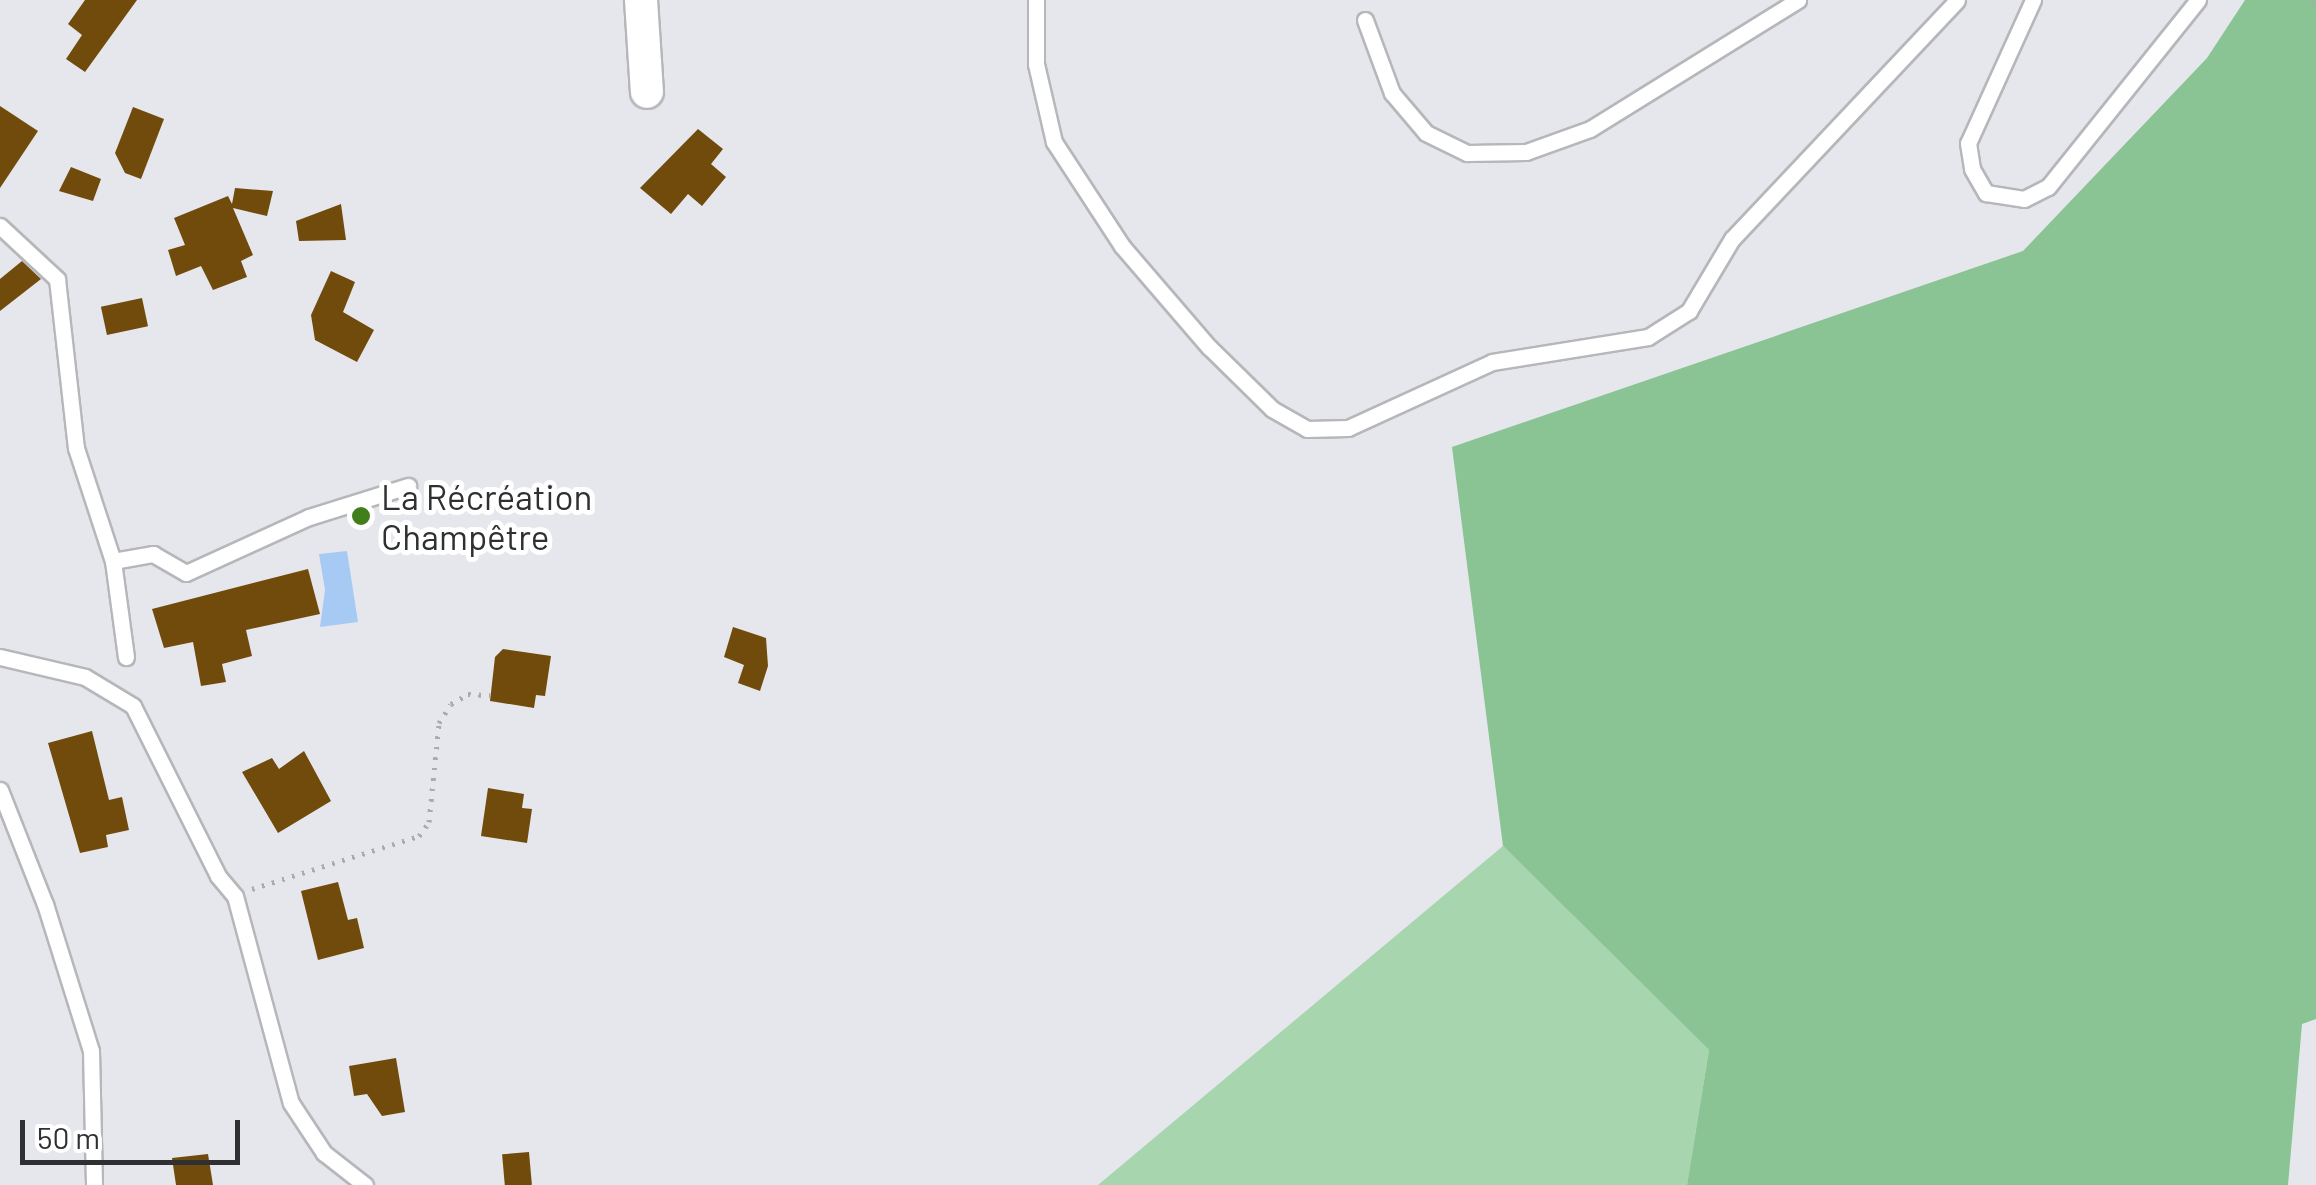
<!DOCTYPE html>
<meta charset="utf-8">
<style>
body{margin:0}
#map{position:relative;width:2316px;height:1185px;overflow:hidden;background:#e5e7ec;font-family:Barlow,sans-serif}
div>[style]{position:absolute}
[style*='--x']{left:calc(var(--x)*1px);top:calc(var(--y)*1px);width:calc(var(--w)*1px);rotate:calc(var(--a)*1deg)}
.green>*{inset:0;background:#a7d5ae}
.forest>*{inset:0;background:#8ac394}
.water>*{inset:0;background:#a7caf5}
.building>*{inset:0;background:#714b0b;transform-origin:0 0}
.path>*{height:5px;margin-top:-2.5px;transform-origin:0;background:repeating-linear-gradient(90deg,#a9abaf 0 2.5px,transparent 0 10.5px)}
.roads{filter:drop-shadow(2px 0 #b5b7bb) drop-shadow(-2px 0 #b5b7bb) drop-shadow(0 2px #b5b7bb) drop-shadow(0 -2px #b5b7bb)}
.lane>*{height:15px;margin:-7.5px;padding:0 7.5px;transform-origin:7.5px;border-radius:7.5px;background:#fff}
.street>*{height:32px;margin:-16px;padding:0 16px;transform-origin:16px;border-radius:16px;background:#fff}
.dots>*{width:28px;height:28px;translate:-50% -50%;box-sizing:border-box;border:5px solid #fff;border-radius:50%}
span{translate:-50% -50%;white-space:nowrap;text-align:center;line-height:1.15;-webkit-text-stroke:10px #fff;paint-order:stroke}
.poi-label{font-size:35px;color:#2f3031}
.left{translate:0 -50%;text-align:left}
.scale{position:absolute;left:20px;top:1120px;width:220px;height:45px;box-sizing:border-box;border:5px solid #2f3031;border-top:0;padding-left:12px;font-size:30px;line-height:35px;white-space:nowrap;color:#2f3031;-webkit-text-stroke:8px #fff;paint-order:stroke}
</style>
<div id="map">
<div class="green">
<div style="clip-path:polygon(1503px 846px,1709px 1050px,1687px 1185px,1098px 1185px)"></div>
</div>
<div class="forest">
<div style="clip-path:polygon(2245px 0,2316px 0,2316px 1019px,2302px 1024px,2288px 1185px,1687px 1185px,1709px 1050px,1503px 846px,1452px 447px,2023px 251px,2207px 58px)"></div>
</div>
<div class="water">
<div style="clip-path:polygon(347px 551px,358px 622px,320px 627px,325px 590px,319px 554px)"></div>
</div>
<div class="building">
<div style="clip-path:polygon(85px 0,137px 0,85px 72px,66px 59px,82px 35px,68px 24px)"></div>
<div style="clip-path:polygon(0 106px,38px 131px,0 188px)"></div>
<div style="clip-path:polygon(133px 107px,164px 119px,141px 179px,125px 173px,115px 153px)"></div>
<div style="clip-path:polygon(698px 129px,723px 149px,711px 164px,726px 177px,702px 206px,688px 194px,671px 214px,640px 188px)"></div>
<div style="clip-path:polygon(71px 167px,101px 179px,93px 201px,59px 191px)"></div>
<div style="clip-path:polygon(235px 188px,273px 191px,267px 216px,233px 208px,253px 255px,241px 261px,247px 277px,213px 290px,201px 266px,176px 276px,168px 250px,185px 245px,174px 218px,228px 196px,232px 204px)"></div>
<div style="clip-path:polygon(341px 204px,346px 240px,299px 241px,296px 221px)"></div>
<div style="clip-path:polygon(22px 261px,41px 279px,0 311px,0 279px)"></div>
<div style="clip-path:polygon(331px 271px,355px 282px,343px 312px,374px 330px,357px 362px,315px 340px,311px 315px)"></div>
<div style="left:142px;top:298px;width:29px;height:42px;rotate:78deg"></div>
<div style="clip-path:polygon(308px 569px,320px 614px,246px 630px,252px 656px,222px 664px,226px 682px,201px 686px,193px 642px,164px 648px,152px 609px)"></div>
<div style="clip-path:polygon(733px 627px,766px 638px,768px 666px,760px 691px,738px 683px,744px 665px,724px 657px)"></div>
<div style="clip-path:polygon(503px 649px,551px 656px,545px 696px,536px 695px,534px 708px,490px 701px,495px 657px)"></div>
<div style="clip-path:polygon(92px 731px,109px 800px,122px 797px,129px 830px,106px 835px,108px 847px,80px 853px,48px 743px)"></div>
<div style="clip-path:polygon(304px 751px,331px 801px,278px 833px,242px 772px,272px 758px,279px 769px)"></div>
<div style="clip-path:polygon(488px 788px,524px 794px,522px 808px,532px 809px,527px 843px,481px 836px)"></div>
<div style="clip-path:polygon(338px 882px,348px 920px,357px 918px,364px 948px,318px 960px,301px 891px)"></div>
<div style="clip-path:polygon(396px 1058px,405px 1112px,382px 1116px,367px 1094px,354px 1096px,349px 1066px)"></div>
<div style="left:529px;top:1152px;width:33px;height:27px;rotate:85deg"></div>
<div style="clip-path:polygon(208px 1154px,213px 1185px,176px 1185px,172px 1158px)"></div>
</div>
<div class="path">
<div style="--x:2315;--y:0;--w:3;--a:72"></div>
<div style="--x:252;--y:889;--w:175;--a:-17.6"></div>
<div style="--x:419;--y:836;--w:17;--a:-54"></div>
<div style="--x:429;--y:822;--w:100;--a:-84.2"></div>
<div style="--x:439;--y:723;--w:22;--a:-58"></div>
<div style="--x:451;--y:704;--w:20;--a:-30"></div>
<div style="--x:468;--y:694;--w:22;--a:3"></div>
</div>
<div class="roads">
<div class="lane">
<div style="--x:1036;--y:0;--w:64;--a:90"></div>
<div style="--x:1036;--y:64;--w:80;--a:77"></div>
<div style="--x:1054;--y:142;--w:124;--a:56.8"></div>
<div style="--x:1122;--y:246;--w:133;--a:49.3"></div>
<div style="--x:1209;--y:347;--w:88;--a:44.5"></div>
<div style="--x:1272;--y:409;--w:40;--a:29.7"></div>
<div style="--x:1307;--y:429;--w:41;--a:-1.4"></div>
<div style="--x:1348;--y:428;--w:158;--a:-24.6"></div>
<div style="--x:1492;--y:362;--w:158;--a:-9.1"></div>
<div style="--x:1648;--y:337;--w:49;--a:-32.4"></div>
<div style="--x:1689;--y:311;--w:84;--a:-59.2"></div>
<div style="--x:1732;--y:239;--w:328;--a:-46.7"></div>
<div style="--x:2033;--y:0;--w:157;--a:114.4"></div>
<div style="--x:1968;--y:143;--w:26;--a:81"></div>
<div style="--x:1972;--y:169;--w:28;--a:60"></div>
<div style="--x:1986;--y:193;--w:38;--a:9"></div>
<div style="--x:2024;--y:199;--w:27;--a:-27"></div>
<div style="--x:2048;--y:187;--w:240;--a:-51.3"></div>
<div style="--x:1365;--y:20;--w:78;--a:69.7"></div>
<div style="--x:1392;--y:93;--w:52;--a:49.6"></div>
<div style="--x:1426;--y:133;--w:46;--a:26"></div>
<div style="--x:1467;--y:153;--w:59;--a:-1"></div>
<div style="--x:1526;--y:152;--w:68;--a:-19.8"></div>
<div style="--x:1590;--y:129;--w:245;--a:-31.8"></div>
<div style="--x:0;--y:226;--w:78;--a:42.9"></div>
<div style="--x:57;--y:279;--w:170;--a:83.6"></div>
<div style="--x:76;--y:448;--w:119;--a:71.9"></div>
<div style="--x:113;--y:561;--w:97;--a:82.3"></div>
<div style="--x:113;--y:561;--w:41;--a:-9.9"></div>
<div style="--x:153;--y:554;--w:38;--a:30"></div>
<div style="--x:186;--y:573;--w:135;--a:-24.5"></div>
<div style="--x:309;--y:517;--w:104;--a:-17.4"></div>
<div style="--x:0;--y:657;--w:87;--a:13.2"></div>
<div style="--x:85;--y:677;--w:56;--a:31.1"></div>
<div style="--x:133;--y:706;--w:190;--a:63.4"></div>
<div style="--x:218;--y:876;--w:26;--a:50"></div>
<div style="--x:235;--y:896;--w:214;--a:74.9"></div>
<div style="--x:291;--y:1103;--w:60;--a:56.6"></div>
<div style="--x:324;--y:1153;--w:52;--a:38"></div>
<div style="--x:0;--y:790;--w:123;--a:68.5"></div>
<div style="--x:45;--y:904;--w:154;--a:72.6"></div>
<div style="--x:91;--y:1051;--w:134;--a:88.7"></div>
</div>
<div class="street">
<div style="--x:641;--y:0;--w:92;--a:86.3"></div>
</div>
</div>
<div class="dots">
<div style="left:361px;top:516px;background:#417f1c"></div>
</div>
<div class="poi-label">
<span class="left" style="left:381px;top:516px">La Récréation<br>Champêtre</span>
</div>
<div class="scale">50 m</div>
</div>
